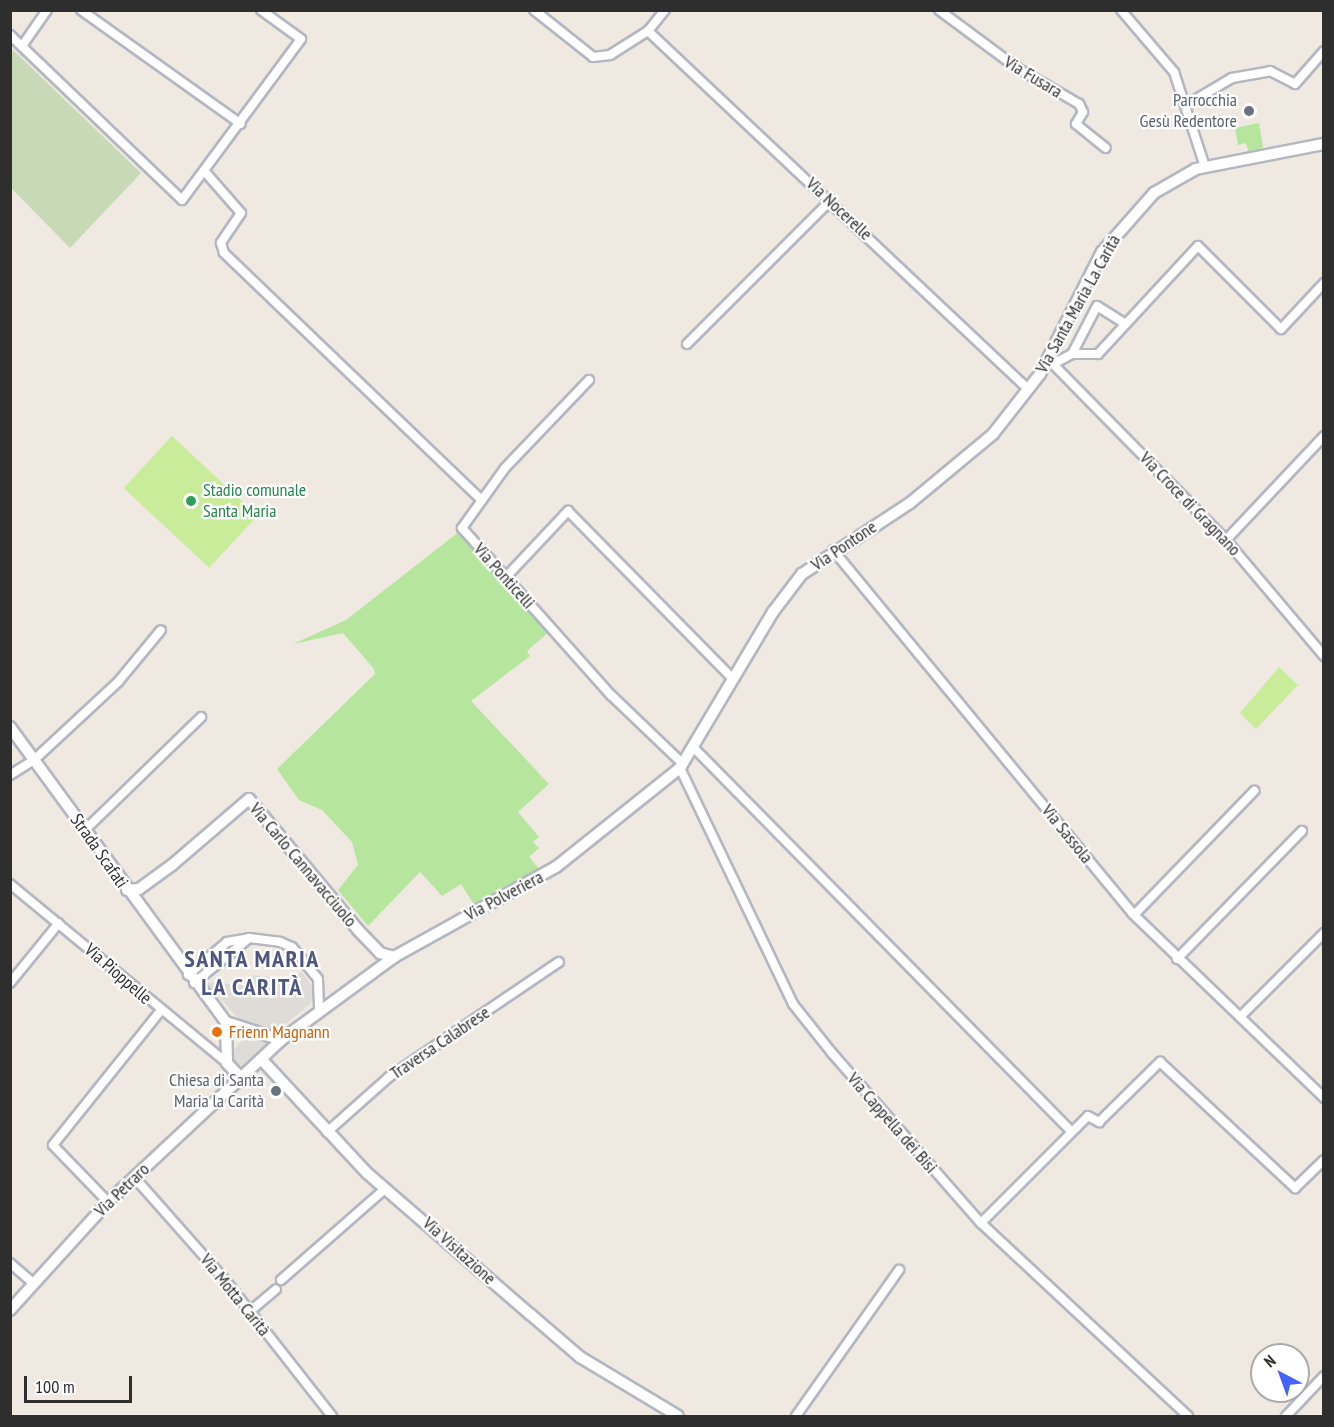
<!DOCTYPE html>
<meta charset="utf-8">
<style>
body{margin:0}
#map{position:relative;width:1334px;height:1427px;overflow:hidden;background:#efe9e1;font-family:"PT Sans Narrow",sans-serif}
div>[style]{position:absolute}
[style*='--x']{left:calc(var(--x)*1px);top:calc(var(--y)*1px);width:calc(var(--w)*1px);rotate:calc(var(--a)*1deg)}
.green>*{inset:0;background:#b6e59e}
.cemetery>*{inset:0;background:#c8d9b8}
.pitch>*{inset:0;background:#c9ec9a;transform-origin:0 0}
.plaza>*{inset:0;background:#dfdcd8}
.roads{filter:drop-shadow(2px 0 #b4b7c1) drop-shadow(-2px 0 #b4b7c1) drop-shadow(0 2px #b4b7c1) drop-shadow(0 -2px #b4b7c1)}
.street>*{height:8px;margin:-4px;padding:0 4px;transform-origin:4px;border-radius:4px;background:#fff}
.secondary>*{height:10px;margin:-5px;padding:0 5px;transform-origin:5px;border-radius:5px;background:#fff}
.dots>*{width:16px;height:16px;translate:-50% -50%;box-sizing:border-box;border:3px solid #fff;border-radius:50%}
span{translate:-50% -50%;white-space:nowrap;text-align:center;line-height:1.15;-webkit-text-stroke:4.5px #fff;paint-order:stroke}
.street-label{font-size:18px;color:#2e2e2e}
.worship-label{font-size:18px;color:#5b616d}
.right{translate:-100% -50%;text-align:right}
.leisure-label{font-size:18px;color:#27864d}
.left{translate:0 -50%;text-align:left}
.food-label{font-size:18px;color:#c56008}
.district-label{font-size:24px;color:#4d5680;font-weight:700;letter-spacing:1.5px}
.frame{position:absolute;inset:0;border:12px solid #2e2e2e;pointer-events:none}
.north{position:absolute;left:1250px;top:1343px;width:60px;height:60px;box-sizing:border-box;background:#fff;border:2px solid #ababab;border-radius:50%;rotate:319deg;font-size:16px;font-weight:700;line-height:24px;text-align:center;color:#2e2e2e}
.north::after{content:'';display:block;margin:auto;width:21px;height:27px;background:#4264fb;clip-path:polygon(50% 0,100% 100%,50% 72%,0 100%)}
.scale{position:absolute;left:24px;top:1376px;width:108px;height:27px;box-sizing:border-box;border:3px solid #2e2e2e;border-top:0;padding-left:8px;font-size:18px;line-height:21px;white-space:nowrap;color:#2e2e2e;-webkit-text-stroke:4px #fff;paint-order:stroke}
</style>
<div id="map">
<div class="green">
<div style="clip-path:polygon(1259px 123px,1263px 147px,1249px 154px,1246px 143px,1238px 145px,1235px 128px)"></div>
<div style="clip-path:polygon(460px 531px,551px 630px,527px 651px,530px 656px,471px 701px,549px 784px,518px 812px,539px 837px,533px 842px,539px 848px,529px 857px,540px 870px,475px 906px,461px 884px,442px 896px,420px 872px,368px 926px,338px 890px,358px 865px,352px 842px,322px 810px,299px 800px,277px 769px,375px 674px,374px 669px,343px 633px,293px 644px,346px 620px)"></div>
</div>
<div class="cemetery">
<div style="clip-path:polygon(10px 47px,141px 173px,70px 248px,11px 188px)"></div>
</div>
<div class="pitch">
<div style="left:172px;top:436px;width:117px;height:71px;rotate:43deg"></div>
<div style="clip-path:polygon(1279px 667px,1298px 685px,1256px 729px,1240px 713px)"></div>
</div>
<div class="plaza">
<div style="clip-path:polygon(301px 971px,313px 987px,311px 1003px,279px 1030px,242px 1023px,206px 982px,239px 985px,254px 975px,270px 977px,289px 988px)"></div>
<div style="clip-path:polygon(242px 1040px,268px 1042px,245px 1067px,233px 1061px,231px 1053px)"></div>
</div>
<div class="roads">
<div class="street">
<div style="--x:81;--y:10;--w:196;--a:35.5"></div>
<div style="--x:534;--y:10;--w:75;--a:38.5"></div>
<div style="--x:593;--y:57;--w:17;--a:-7"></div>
<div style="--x:610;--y:55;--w:45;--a:-32.3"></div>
<div style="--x:648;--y:31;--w:523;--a:43.3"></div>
<div style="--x:939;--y:10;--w:97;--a:36.6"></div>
<div style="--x:1017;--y:68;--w:72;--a:30.1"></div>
<div style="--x:1079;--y:104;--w:9;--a:63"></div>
<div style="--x:1083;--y:112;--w:14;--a:120"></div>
<div style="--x:1076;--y:124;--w:38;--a:39"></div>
<div style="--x:1121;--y:10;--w:82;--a:49.5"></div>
<div style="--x:1174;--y:72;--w:100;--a:71.9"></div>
<div style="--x:648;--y:31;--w:27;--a:-51"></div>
<div style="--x:10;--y:35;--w:238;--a:43.8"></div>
<div style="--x:182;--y:200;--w:200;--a:-53.5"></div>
<div style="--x:301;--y:39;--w:49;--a:-144.1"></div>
<div style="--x:22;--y:46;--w:44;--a:-55.2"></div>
<div style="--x:1188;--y:104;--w:51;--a:-30.6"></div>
<div style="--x:1232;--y:78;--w:39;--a:-10"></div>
<div style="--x:1270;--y:71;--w:28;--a:27"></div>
<div style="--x:1295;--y:84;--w:44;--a:-48.7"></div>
<div style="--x:206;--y:173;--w:53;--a:48.8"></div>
<div style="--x:241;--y:213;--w:36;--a:124"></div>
<div style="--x:221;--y:243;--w:10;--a:73"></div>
<div style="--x:224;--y:253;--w:357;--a:43.8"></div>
<div style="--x:687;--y:344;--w:204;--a:-45"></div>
<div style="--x:1072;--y:354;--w:54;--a:-62.5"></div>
<div style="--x:1097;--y:306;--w:34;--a:32"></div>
<div style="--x:1048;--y:359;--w:254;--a:45.5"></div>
<div style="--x:1226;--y:540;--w:152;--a:49.8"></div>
<div style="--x:1053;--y:364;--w:21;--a:-28"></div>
<div style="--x:1072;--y:354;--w:26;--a:0"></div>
<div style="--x:1098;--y:354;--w:147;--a:-47.2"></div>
<div style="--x:1198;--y:246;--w:117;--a:45"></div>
<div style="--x:1281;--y:329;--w:63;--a:-46.9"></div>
<div style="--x:589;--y:380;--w:122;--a:133.7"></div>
<div style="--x:505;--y:468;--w:74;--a:125.6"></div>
<div style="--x:462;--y:528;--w:224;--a:48.3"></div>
<div style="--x:611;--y:695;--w:100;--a:43.8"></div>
<div style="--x:1226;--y:540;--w:143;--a:-46.7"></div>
<div style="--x:833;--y:550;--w:470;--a:50.5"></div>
<div style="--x:1132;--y:913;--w:267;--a:43.9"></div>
<div style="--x:506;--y:577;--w:91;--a:-46.8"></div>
<div style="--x:568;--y:511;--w:235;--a:45.5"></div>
<div style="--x:693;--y:747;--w:540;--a:45.45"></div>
<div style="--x:680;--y:768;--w:262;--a:64.4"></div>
<div style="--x:793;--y:1004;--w:63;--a:51.5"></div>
<div style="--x:832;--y:1053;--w:226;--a:48.8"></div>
<div style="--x:981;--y:1223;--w:283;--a:43"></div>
<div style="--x:10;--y:775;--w:28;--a:-32"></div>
<div style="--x:34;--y:760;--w:115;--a:-42.9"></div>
<div style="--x:118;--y:682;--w:67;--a:-50.4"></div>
<div style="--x:85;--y:830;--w:162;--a:-44.2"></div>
<div style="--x:10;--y:884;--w:281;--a:39.5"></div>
<div style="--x:1134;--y:915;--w:173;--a:-45.9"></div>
<div style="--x:1177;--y:959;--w:179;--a:-45.7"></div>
<div style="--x:188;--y:975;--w:51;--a:-40.2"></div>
<div style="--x:227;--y:942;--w:22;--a:-10"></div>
<div style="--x:10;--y:983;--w:77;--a:-50.8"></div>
<div style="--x:194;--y:983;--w:71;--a:-39.3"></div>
<div style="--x:249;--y:938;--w:31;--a:7"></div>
<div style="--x:280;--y:942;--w:13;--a:23"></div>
<div style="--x:292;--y:947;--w:41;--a:50.9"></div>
<div style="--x:318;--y:979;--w:30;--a:88"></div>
<div style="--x:1240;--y:1017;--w:119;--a:-45"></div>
<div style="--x:327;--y:1132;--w:83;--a:-41.6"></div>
<div style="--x:389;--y:1077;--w:205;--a:-34.1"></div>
<div style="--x:134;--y:1177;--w:139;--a:48.5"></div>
<div style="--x:226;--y:1281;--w:172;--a:51.9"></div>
<div style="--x:108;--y:1202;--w:79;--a:-134"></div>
<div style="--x:53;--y:1145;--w:173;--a:-51.3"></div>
<div style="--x:981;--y:1223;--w:151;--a:-45"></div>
<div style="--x:1088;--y:1116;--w:13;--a:29"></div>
<div style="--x:1099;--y:1122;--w:86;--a:-44.5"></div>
<div style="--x:1160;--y:1062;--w:185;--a:43"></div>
<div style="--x:1295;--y:1188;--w:40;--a:-44"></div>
<div style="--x:10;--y:1263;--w:28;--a:41"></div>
<div style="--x:281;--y:1280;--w:138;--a:-41.2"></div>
<div style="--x:249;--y:1312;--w:35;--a:-40"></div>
<div style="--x:796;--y:1416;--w:179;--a:-54.8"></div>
<div style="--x:1286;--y:1416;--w:55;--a:-46.5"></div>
</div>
<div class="secondary">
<div style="--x:10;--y:727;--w:366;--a:53.8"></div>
<div style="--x:226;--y:1022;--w:41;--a:88.6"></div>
<div style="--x:227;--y:1063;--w:21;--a:47"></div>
<div style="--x:127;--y:890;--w:12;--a:-5"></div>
<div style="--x:139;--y:889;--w:41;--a:-36"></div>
<div style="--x:172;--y:865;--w:101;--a:-40.6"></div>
<div style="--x:249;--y:799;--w:170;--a:50.2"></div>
<div style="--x:358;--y:930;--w:32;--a:46"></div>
<div style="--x:380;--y:953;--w:15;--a:16"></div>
<div style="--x:226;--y:1022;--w:58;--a:18.1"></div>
<div style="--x:262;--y:1060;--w:154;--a:47.1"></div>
<div style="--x:367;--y:1173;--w:216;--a:40.9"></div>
<div style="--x:530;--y:1314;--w:66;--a:40.7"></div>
<div style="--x:580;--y:1357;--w:114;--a:31"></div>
<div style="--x:10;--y:1310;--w:146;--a:-47.8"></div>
<div style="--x:108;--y:1202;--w:237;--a:-43.1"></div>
<div style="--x:281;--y:1040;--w:140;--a:-36.3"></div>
<div style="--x:394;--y:957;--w:185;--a:-29.1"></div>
<div style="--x:556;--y:867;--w:159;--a:-38.6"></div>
<div style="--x:680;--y:768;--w:182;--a:-59.2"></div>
<div style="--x:773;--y:612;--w:48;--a:-52.7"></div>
<div style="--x:802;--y:574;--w:129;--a:-33.3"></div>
<div style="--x:910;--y:503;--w:108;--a:-39.7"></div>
<div style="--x:993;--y:434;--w:76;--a:-51.9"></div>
<div style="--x:1040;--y:374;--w:137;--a:-63.1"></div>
<div style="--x:1102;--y:252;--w:79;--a:-48.6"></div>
<div style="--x:1154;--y:193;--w:48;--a:-29.7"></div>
<div style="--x:1196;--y:169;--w:130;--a:-11.1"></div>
</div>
</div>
<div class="dots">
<div style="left:1249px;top:111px;background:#6b7280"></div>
<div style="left:191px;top:501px;background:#2e9e5b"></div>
<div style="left:217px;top:1032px;background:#e8710a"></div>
<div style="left:276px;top:1091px;background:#6b7280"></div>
</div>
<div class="street-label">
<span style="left:1033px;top:77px;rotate:31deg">Via Fusara</span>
<span style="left:839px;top:209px;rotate:43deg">Via Nocerelle</span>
<span style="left:1078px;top:304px;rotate:-61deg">Via Santa Maria La Carità</span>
<span style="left:1190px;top:504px;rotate:46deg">Via Croce di Gragnano</span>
<span style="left:844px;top:546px;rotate:-34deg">Via Pontone</span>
<span style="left:504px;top:576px;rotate:48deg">Via Ponticelli</span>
<span style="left:1067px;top:834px;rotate:51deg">Via Sassola</span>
<span style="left:99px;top:851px;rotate:55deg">Strada Scafati</span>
<span style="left:303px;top:865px;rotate:50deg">Via Carlo Cannavacciuolo</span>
<span style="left:504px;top:896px;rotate:-28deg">Via Polveriera</span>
<span style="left:118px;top:974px;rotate:41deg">Via Pioppelle</span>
<span style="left:440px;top:1043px;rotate:-34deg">Traversa Calabrese</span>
<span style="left:892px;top:1123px;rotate:49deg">Via Cappella dei Bisi</span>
<span style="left:122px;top:1190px;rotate:-44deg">Via Petraro</span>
<span style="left:459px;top:1251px;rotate:42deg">Via Visitazione</span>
<span style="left:235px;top:1295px;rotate:51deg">Via Motta Carità</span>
</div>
<div class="worship-label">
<span class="right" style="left:1237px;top:111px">Parrocchia<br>Gesù Redentore</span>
<span class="right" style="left:264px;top:1091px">Chiesa di Santa<br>Maria la Carità</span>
</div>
<div class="leisure-label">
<span class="left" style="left:203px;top:501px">Stadio comunale<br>Santa Maria</span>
</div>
<div class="food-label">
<span class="left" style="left:229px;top:1032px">Frienn Magnann</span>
</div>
<div class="district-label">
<span style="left:252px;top:973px">SANTA MARIA<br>LA CARITÀ</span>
</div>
<div class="frame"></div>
<div class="north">N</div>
<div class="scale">100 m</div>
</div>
